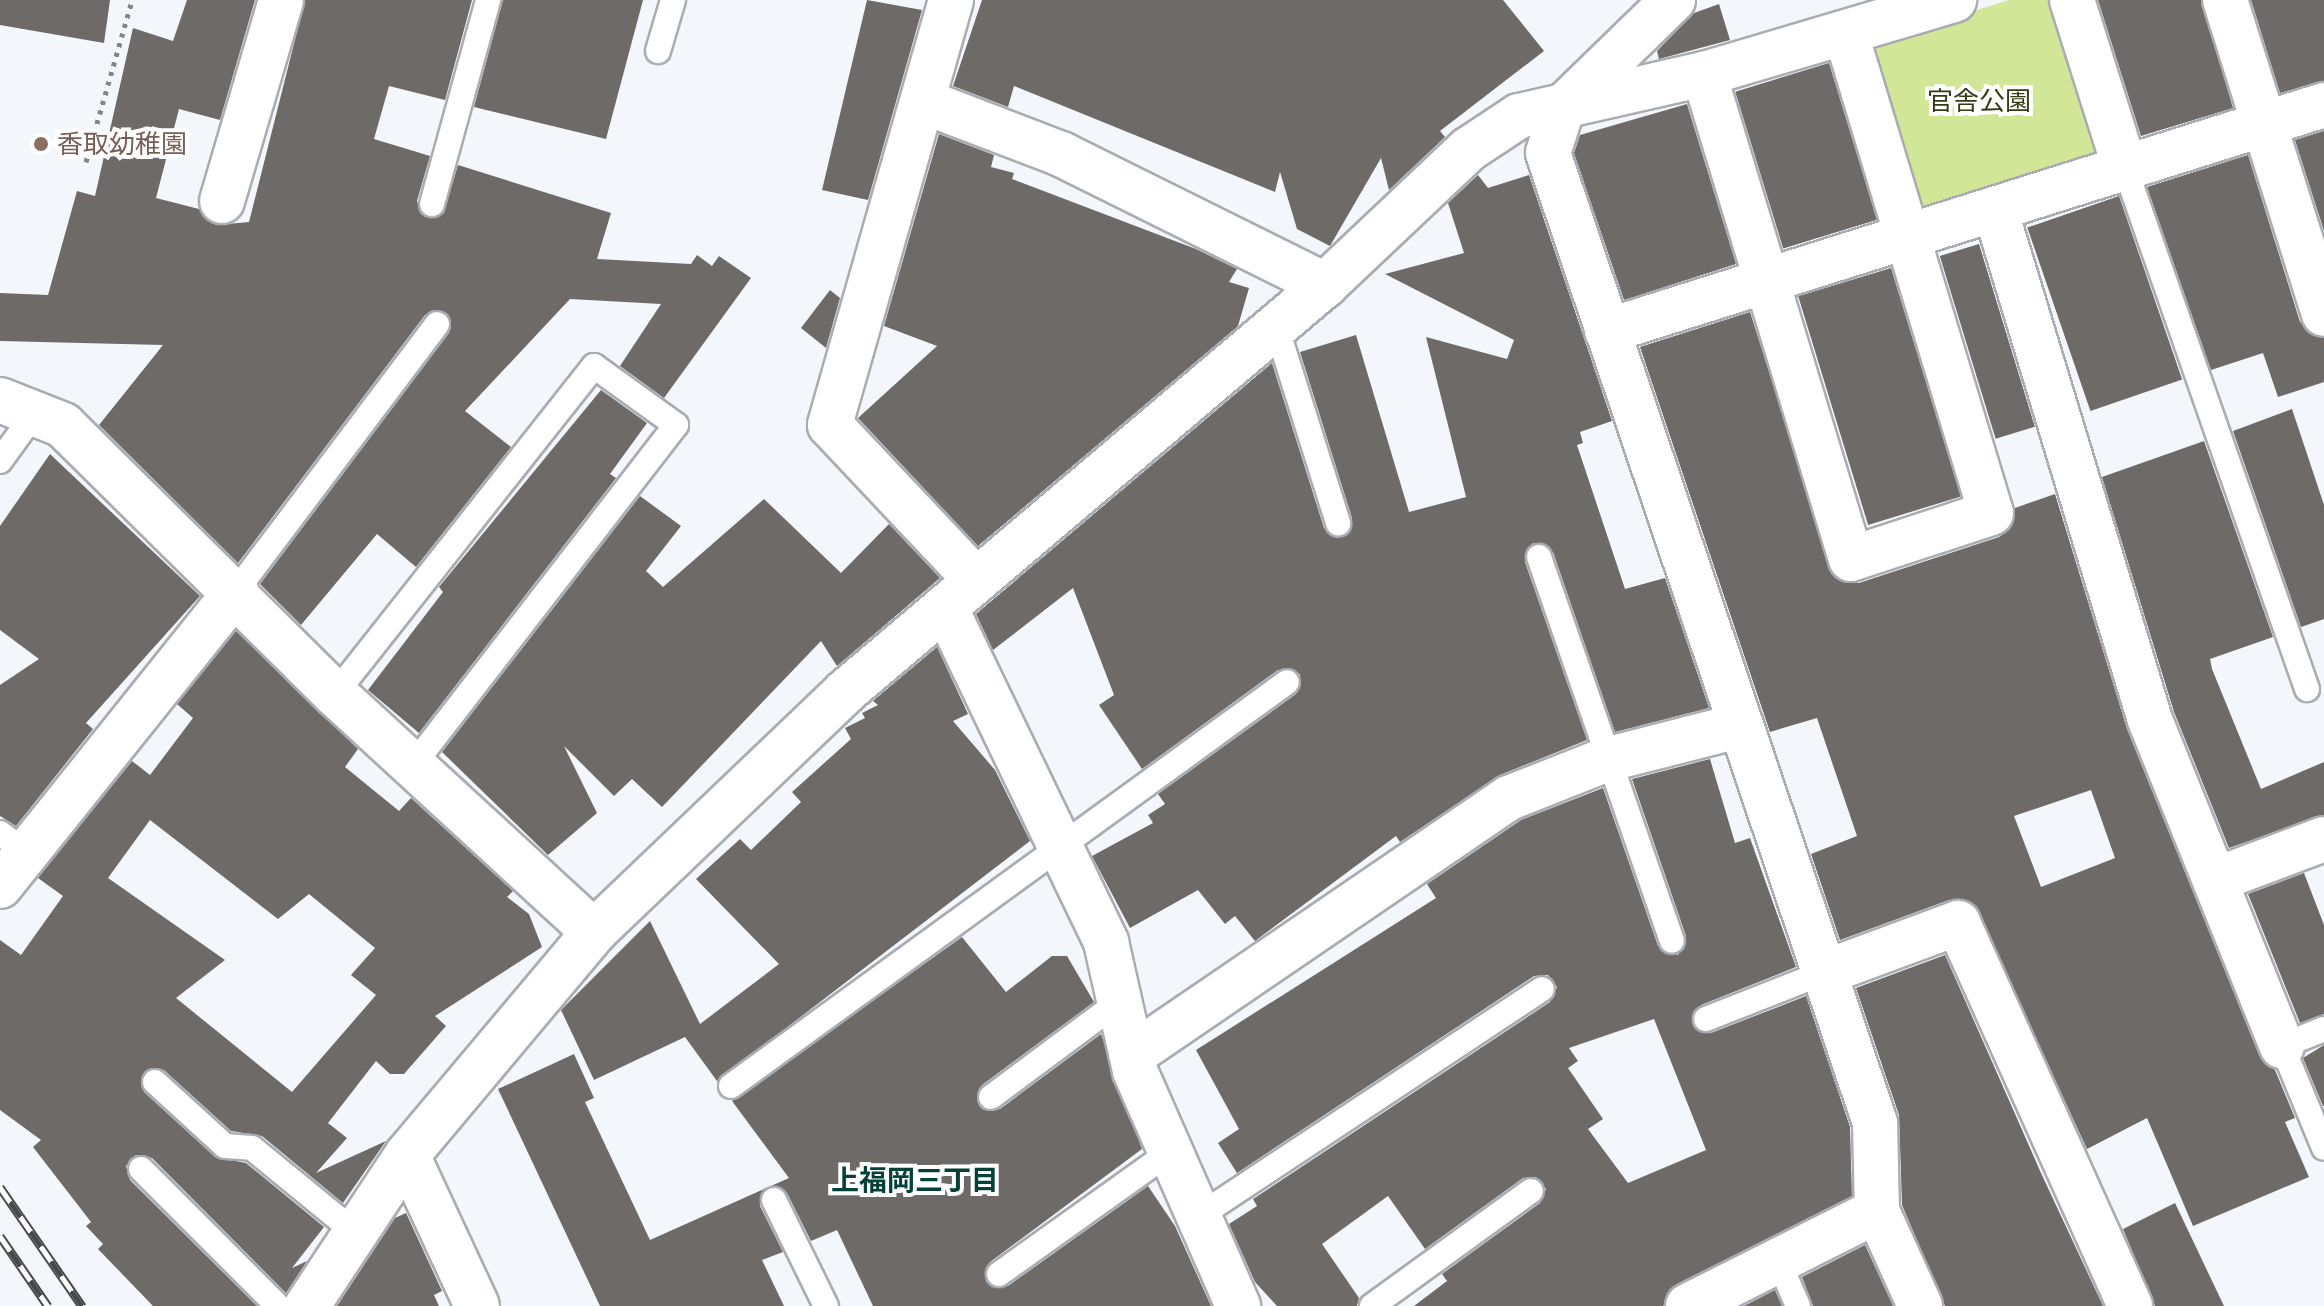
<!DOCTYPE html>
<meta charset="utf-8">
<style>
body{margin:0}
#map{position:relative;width:2324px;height:1306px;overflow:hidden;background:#f3f7fb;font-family:Quicksand,"Noto Sans JP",sans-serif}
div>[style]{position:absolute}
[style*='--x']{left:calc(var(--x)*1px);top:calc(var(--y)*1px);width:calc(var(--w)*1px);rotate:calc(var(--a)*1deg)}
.green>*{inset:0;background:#d2e698}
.building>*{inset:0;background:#6e6a67;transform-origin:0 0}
.path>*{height:5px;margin-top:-2.5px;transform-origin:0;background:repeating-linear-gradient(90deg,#838688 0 4px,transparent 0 10px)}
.roads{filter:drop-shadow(2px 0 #a9acb0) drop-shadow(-2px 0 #a9acb0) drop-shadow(0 2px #a9acb0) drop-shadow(0 -2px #a9acb0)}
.service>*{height:24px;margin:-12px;padding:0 12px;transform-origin:12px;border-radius:12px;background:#fff}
.minor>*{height:44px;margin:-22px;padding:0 22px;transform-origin:22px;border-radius:22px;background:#fff}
.rail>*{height:9px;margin-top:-4.5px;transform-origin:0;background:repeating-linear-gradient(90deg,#fff 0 18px,#48494b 0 36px);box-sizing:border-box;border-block:2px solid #48494b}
.dots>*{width:22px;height:22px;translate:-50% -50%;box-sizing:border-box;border:4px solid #fff;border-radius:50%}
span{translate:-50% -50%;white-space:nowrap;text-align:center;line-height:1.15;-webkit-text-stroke:8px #fff;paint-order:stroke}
.park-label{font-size:26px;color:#333c14}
.education-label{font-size:26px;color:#785e54}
.left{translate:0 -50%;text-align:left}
.neighbourhood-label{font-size:28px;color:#044239;font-weight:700}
</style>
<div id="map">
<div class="green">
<div style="clip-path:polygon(2009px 0,2057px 0,2100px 156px,1932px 208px,1914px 201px,1870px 57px,1880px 40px)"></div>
</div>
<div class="building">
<div style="clip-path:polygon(0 0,110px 0,104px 43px,0 25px)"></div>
<div style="clip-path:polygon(187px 0,255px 0,220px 120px,179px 109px,156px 198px,199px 209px,216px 225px,249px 222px,305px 0,472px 0,445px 100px,389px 86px,374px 139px,430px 156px,417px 201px,422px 215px,443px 214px,458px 165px,611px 213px,597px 259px,691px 264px,697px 255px,712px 266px,719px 256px,751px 278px,664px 398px,620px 366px,661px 304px,570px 299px,465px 411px,511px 447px,416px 567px,377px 534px,301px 625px,260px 584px,449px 333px,447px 313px,425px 315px,238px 563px,99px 425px,163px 345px,0 341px,0 293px,48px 295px,77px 191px,95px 196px,133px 28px,173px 41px)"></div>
<div style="clip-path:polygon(503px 0,643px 0,606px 139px,474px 107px)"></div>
<div style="clip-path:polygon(867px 0,922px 10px,868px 200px,822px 190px)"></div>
<div style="clip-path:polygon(982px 0,1503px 0,1544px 51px,1440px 131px,1445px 137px,1389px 190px,1381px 158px,1330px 246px,1297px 229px,1280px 172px,1275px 192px,1014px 86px,1008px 107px,953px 86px)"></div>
<div style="clip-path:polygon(2098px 0,2201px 0,2233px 108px,2141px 136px)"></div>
<div style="clip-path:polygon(2251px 0,2324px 0,2324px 81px,2280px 93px)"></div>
<div style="clip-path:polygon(1719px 4px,1730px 40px,1659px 59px,1657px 51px,1694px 13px)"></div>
<div style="left:1829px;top:63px;width:164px;height:98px;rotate:73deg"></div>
<div style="clip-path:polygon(1687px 104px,1736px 264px,1624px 300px,1574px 153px,1580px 135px)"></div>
<div style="clip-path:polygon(2324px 131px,2324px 231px,2295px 140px)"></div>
<div style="clip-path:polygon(939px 134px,994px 155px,991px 167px,1014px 173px,1012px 179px,1196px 249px,1237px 269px,1229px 282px,1249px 288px,1238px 326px,978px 546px,858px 418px,937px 346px,884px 326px)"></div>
<div style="clip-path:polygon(2248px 155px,2300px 322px,2324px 338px,2324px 382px,2278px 397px,2263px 353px,2211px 370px,2147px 187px)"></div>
<div style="clip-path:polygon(1478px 175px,1488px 188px,1529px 175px,1612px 421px,1580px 432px,1583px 443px,1577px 445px,1625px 589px,1665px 578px,1709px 708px,1615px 732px,1553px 552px,1533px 543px,1525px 562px,1587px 740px,1500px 775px,1400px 842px,1396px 836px,1255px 941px,1235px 916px,1225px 924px,1198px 890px,1130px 928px,1092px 856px,1153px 823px,1148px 815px,1165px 804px,1158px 794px,1296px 694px,1300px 674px,1278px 670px,1142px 769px,1099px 705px,1114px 695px,1073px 588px,993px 650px,976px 614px,1272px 363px,1324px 528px,1336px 538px,1348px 534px,1352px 518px,1300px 352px,1356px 335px,1409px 512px,1466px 497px,1426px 337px,1507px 359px,1514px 340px,1385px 274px,1464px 253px,1448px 203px)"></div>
<div style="left:2119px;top:196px;width:194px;height:97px;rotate:71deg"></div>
<div style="left:1979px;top:244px;width:191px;height:41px;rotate:73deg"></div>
<div style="left:1891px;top:268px;width:239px;height:97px;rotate:73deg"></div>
<div style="clip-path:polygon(830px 290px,840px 298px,826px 348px,801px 328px)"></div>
<div style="clip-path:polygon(evenodd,1750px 312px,1835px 578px,1859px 583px,1999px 537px,2010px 529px,2015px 508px,2055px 494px,2127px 729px,2259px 1055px,2275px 1070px,2295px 1118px,2285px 1122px,2309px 1177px,2193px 1226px,2147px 1118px,2087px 1149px,1974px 904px,1949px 900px,1840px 940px,1811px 854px,1857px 836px,1817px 718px,1770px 732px,1640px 347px,1750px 312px,2091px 790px,2115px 858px,2041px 887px,2014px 816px,2091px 790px)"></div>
<div style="clip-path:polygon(601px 390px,647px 423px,610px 474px,616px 478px,419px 733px,368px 690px,443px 592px,439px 587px)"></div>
<div style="clip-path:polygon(2292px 409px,2324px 505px,2324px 619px,2301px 627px,2233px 431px)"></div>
<div style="clip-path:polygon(2204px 441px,2273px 637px,2210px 659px,2212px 669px,2261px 789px,2324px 762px,2324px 815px,2229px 848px,2174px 712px,2102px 477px)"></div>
<div style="clip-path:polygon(50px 454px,200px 596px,86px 723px,93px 729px,16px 826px,0 816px,0 685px,39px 659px,0 630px,0 526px)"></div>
<div style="clip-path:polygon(640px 496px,681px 526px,646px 571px,663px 587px,764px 499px,841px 573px,889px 524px,940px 578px,837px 666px,821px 641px,662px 807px,632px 779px,614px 796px,564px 746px,597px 813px,548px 855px,442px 752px)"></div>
<div style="clip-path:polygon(evenodd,236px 631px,358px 749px,345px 767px,399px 811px,411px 798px,513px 891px,507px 897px,529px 914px,542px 947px,435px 1016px,446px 1026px,404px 1074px,390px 1074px,376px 1061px,328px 1123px,347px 1138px,316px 1173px,386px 1141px,343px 1203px,262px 1136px,231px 1131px,164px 1070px,145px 1071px,144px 1092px,215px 1157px,246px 1163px,324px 1227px,292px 1268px,307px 1261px,286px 1293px,152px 1158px,136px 1155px,126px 1166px,130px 1180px,257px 1306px,153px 1306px,98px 1249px,103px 1244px,86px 1226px,91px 1222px,33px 1147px,41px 1140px,0 1110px,0 940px,21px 955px,63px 896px,38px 878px,132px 761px,150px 775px,193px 718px,177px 704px,236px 631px,150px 820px,278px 919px,309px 894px,375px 948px,351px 975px,376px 995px,292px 1092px,176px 998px,225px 960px,108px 878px,150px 820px)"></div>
<div style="clip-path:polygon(937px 647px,968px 714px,953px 721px,995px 770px,1030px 841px,717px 1081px,685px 1037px,594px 1080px,561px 1010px,650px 921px,700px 1024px,779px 964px,696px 879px,740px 839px,751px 850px,801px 802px,792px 792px,851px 739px,845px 728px,865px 718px,862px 713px,878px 705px,873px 701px)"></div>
<div style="clip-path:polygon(evenodd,1710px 759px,1735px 843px,1750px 838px,1796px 967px,1701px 1005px,1692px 1024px,1711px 1033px,1806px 996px,1850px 1127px,1852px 1196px,1677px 1284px,1663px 1306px,1414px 1306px,1447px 1281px,1442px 1274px,1540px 1203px,1546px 1189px,1536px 1177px,1523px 1178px,1425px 1249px,1388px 1196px,1322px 1244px,1359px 1298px,1357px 1306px,1277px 1306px,1255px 1282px,1229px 1224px,1257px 1206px,1253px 1199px,1550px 1002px,1557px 987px,1548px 975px,1534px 976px,1237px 1173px,1218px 1143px,1239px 1129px,1196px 1050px,1436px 898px,1427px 884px,1521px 820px,1603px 788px,1658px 946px,1678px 955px,1686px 936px,1632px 779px,1710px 759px,1654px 1019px,1706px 1150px,1628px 1183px,1588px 1129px,1603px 1119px,1568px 1068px,1578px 1061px,1569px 1048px,1654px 1019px)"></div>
<div style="clip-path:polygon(2304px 873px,2324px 925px,2324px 1014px,2300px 1023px,2248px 894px)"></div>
<div style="clip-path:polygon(962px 937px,1006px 992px,1052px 956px,1067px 956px,1094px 1002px,982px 1085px,980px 1107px,1000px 1109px,1101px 1034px,1142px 1149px,990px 1262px,986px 1282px,1008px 1286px,1148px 1186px,1175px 1226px,1211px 1306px,873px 1306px,837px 1230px,811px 1241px,787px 1193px,771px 1186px,789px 1178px,732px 1101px)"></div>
<div style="clip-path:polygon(1945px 955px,2041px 1173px,2103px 1306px,1945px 1306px,1902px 1205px,1899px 1115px,1856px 988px)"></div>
<div style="clip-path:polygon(2324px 1045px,2324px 1106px,2323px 1106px,2303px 1058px)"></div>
<div style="clip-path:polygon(574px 1054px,594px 1098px,585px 1102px,650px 1240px,766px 1188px,760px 1206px,783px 1252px,762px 1260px,784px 1306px,600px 1306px,498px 1089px)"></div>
<div style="clip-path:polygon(2175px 1203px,2224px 1306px,2155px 1306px,2123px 1229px)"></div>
<div style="clip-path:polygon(406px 1213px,442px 1291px,434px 1295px,439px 1306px,337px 1306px,395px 1218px)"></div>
<div style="clip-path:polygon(1865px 1245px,1893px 1306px,1813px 1306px,1802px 1277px)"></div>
<div style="clip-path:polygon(1775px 1290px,1782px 1306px,1744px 1306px)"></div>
</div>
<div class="path">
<div style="--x:86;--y:162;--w:168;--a:-74.1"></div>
</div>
<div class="roads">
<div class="service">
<div style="--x:658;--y:51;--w:53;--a:-73.6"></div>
<div style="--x:2125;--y:168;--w:552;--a:70.74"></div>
<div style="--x:432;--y:204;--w:212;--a:-74.6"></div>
<div style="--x:1276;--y:326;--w:207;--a:72.5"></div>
<div style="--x:0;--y:461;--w:58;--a:-54.1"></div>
<div style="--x:1539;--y:557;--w:406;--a:70.9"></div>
<div style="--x:236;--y:591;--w:334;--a:-53"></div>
<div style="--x:335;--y:694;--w:418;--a:-51.7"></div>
<div style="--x:594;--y:366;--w:101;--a:35.7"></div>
<div style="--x:676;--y:425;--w:430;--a:127.7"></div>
<div style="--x:0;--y:833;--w:35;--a:37"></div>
<div style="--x:1706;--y:1019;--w:126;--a:-21.5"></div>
<div style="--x:2324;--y:1029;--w:45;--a:158"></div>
<div style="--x:2282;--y:1046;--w:110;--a:67.6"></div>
<div style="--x:155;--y:1082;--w:95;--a:42.4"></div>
<div style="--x:225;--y:1146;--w:27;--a:4"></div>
<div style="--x:252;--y:1148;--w:134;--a:39.3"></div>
<div style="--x:731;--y:1086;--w:687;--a:-36"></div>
<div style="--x:991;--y:1097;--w:161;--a:-36.7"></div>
<div style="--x:141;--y:1169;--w:194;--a:45"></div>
<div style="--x:774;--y:1200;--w:118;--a:63.9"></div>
<div style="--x:1199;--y:1216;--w:411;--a:-33.5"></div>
<div style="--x:1778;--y:1260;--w:50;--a:66.5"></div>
<div style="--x:999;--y:1274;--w:210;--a:-35.5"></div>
<div style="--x:1372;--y:1306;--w:196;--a:-35.9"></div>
</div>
<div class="minor">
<div style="--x:951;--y:0;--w:442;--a:105.9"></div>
<div style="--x:830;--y:425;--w:213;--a:46.7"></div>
<div style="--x:1673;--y:0;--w:153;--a:135.8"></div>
<div style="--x:1563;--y:107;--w:48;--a:108.1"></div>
<div style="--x:1548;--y:153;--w:1024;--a:71.37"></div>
<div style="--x:1875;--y:1123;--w:88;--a:88.7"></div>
<div style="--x:1877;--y:1211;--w:104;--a:65.6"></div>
<div style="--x:2072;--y:0;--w:176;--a:72.5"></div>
<div style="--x:2225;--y:0;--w:329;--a:72.5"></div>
<div style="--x:1846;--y:34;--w:500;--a:73.16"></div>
<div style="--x:1991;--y:513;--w:147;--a:161.8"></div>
<div style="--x:1851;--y:559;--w:507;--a:-106.86"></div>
<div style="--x:1704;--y:74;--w:261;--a:-16.5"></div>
<div style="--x:925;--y:102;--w:146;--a:20.9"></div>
<div style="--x:1061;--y:154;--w:295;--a:26.4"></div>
<div style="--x:222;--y:201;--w:209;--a:-73.6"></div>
<div style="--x:1995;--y:209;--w:534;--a:73.13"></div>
<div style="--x:2150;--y:720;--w:352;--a:68"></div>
<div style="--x:1607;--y:331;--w:752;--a:-17.49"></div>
<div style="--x:0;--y:400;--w:68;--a:21.6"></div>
<div style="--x:63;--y:425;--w:383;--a:44.7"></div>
<div style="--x:335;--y:694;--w:352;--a:42.6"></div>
<div style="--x:945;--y:607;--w:372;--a:64.3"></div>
<div style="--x:1106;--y:942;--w:132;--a:77.3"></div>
<div style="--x:1135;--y:1071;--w:257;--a:66.3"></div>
<div style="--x:2215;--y:880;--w:116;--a:-20.6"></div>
<div style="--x:0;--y:886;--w:378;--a:-51.3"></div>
<div style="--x:1823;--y:973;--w:144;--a:-20.3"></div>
<div style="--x:1958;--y:923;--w:420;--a:65.8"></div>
<div style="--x:1132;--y:1055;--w:456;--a:-34.3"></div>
<div style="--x:1509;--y:798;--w:103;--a:-21.6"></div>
<div style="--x:1605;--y:760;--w:137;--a:-14.3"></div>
<div style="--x:407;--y:1155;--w:166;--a:65.1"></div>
<div style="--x:307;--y:1306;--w:181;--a:-56.5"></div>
<div style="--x:407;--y:1155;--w:291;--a:-50"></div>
<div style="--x:594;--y:932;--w:347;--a:-43.7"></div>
<div style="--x:845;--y:692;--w:629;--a:-40.3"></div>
<div style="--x:1325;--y:285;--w:198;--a:-43.4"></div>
<div style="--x:1469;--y:149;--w:60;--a:-33.4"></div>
<div style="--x:1519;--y:116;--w:190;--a:-12.8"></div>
<div style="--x:1688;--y:1306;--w:212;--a:-26.7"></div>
</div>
</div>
<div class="rail">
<div style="--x:0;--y:1187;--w:145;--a:55.4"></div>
<div style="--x:0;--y:1236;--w:85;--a:55.6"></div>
</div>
<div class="dots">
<div style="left:41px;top:144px;background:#8d6e63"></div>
</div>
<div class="park-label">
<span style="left:1979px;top:101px">官舎公園</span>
</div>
<div class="education-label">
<span class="left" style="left:57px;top:144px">香取幼稚園</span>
</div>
<div class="neighbourhood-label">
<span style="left:915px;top:1180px">上福岡三丁目</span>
</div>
</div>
